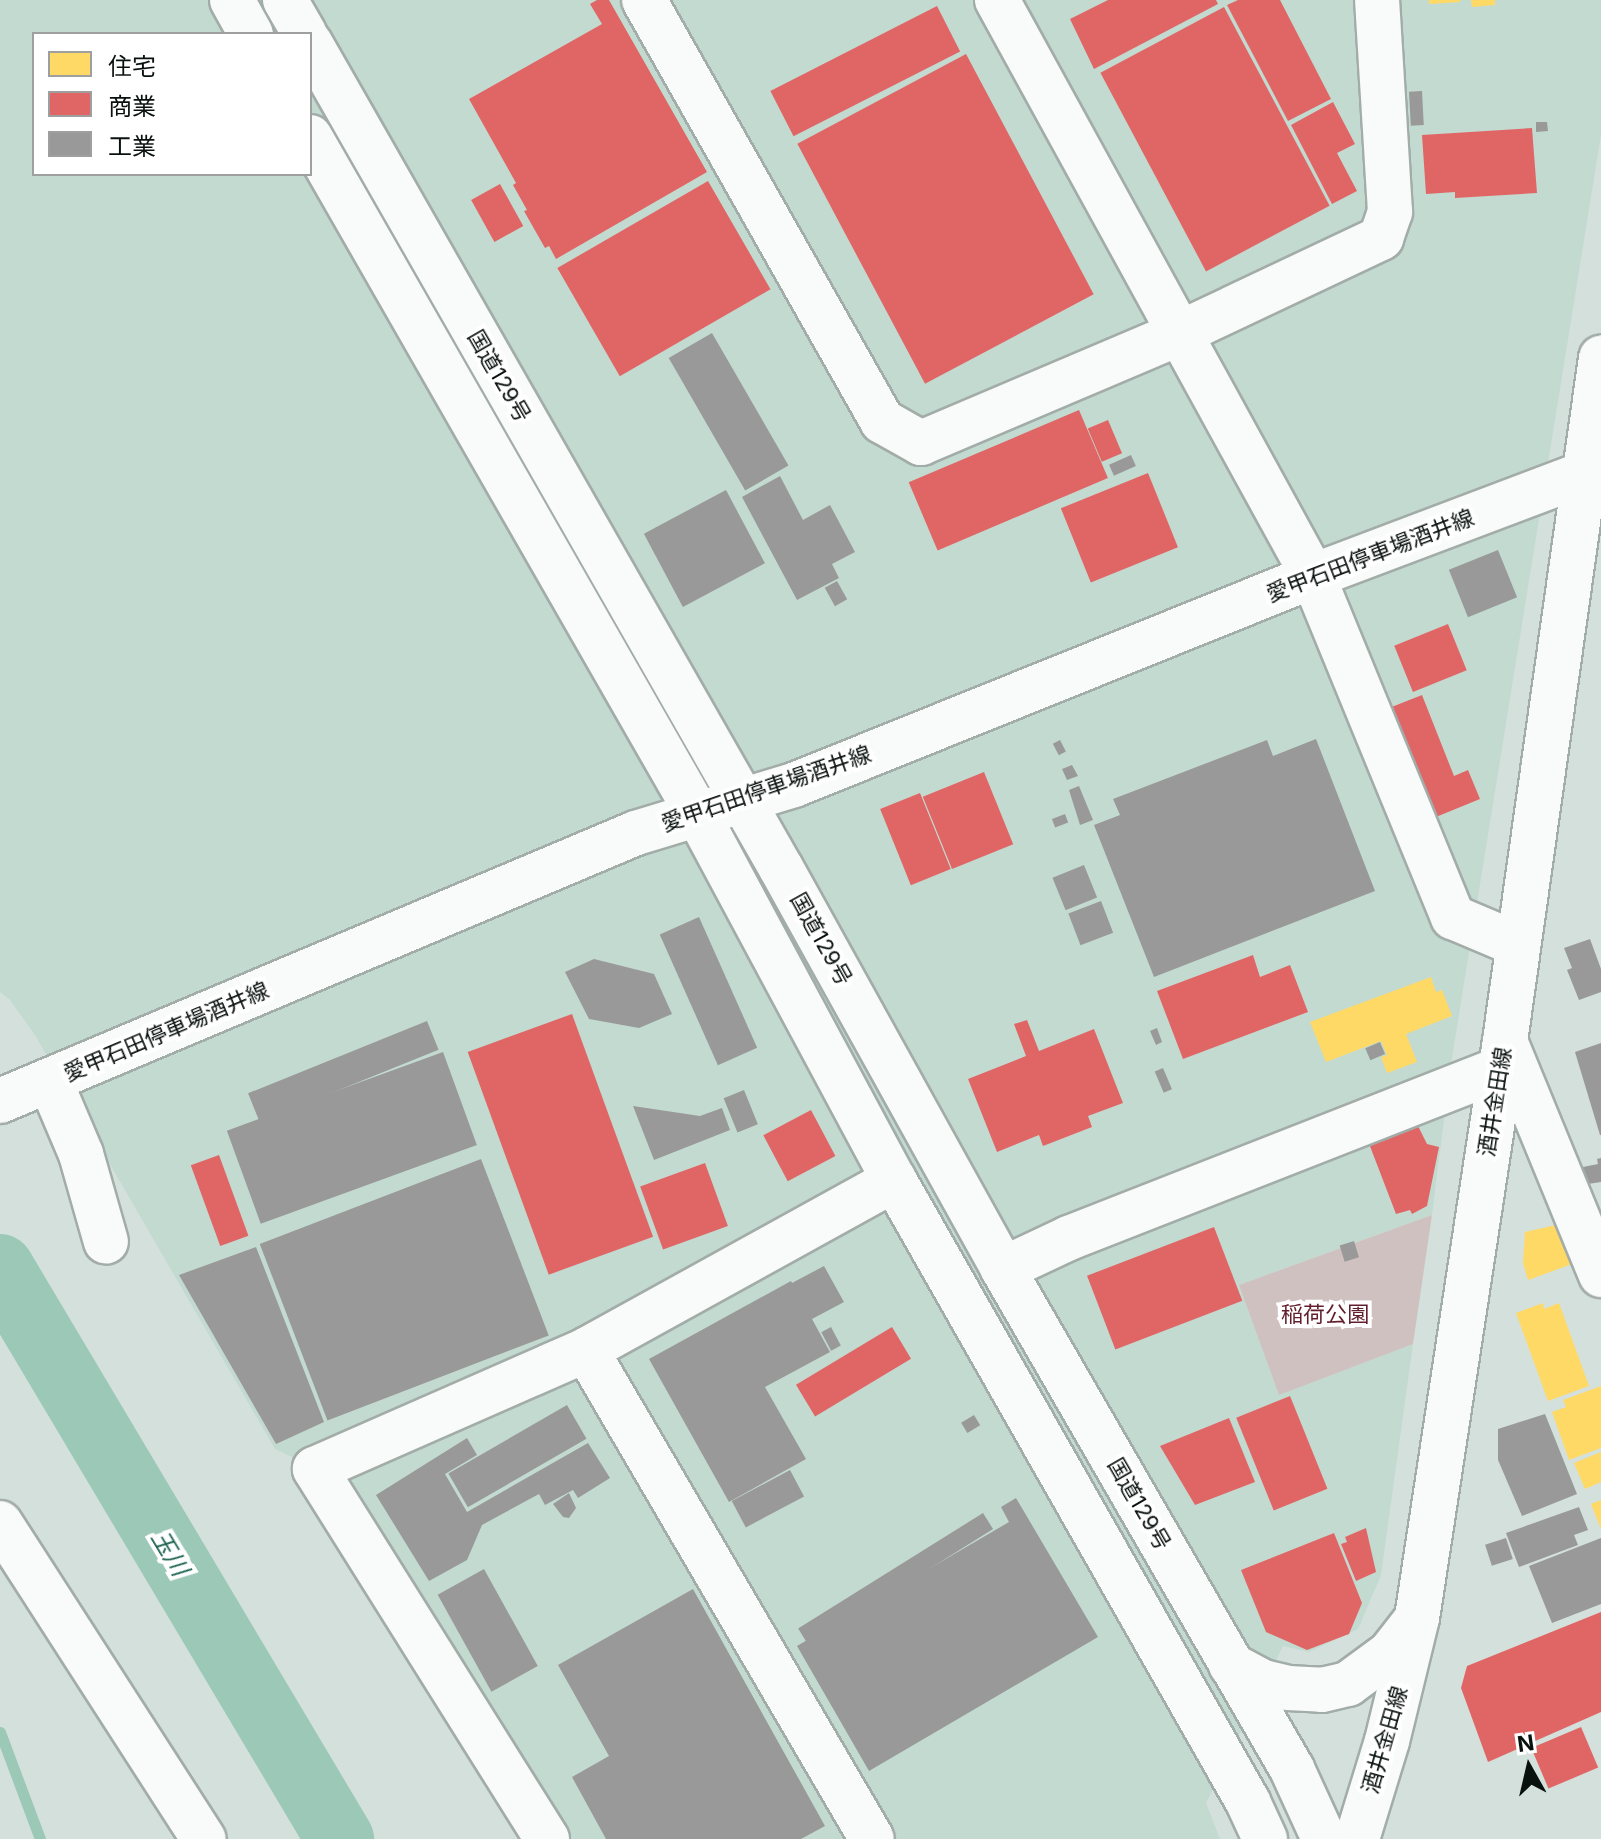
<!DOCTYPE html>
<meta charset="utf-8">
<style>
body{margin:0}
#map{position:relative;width:1601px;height:1839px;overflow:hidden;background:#d4e0db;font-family:Inter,"Noto Sans JP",sans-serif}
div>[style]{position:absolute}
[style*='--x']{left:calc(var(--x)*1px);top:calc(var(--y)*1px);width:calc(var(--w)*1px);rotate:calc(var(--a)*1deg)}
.built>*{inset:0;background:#c3dad1}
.green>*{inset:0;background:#d0c1c1}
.homes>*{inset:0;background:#ffd966}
.shops>*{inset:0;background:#e06666;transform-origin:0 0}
.industry>*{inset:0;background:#999;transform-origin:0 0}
.stream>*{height:11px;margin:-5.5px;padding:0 5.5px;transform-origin:5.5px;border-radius:5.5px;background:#9cc8b8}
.river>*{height:68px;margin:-34px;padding:0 34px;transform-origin:34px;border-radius:34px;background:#9cc8b8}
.roads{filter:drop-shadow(2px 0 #a2aca8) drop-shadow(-2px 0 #a2aca8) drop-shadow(0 2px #a2aca8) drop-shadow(0 -2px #a2aca8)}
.minor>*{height:44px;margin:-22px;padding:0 22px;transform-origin:22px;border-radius:22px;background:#f9fafa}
.major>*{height:44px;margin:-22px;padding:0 22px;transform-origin:22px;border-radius:22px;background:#f9fafa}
.highway>*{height:44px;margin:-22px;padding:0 22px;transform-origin:22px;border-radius:22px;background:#f9fafa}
span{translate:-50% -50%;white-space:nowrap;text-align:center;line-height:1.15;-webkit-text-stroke:8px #fff;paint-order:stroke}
.street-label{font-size:22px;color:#09110e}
.park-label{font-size:22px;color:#621e2c}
.water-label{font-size:24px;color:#1a624e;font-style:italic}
.legend{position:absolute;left:32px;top:32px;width:280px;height:144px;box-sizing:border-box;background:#fff;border:2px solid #9da09f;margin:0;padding:10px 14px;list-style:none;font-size:24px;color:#09110e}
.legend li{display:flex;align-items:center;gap:16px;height:40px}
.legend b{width:40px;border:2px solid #9da09f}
.north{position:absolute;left:1489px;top:1727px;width:80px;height:80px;-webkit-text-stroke:6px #fff;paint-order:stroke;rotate:352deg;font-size:22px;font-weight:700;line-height:32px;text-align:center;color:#09110e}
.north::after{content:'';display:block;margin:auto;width:28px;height:36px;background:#09110e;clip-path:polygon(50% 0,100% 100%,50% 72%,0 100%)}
</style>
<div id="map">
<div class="built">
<div style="clip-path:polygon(evenodd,0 0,1601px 0,1601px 135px,1451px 1064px,1432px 1215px,1239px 1285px,1279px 1394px,1413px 1344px,1381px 1575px,1358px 1629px,1309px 1652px,1283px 1646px,1206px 1803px,1220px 1839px,571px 1839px,339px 1479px,275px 1449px,35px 1035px,10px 1000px,0 992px,0 0,34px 34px,310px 34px,310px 174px,34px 174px,34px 34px)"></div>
</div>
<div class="green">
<div style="clip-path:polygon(1432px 1215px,1413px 1344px,1279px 1395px,1239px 1285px)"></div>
</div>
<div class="homes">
<div style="clip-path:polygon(1429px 0,1460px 0,1460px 2px,1429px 4px)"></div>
<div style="clip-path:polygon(1471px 0,1495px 0,1495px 5px,1472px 7px)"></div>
<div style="clip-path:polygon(1431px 977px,1436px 992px,1442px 990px,1452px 1016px,1406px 1034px,1417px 1062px,1387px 1073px,1381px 1057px,1387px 1055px,1381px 1041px,1326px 1062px,1310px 1022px)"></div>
<div style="clip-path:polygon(1556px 1225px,1572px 1264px,1528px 1280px,1523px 1263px,1525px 1232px)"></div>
<div style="clip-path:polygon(1543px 1303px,1544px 1309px,1559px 1303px,1589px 1386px,1548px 1401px,1516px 1313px)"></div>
<div style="clip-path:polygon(1601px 1386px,1601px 1448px,1569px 1460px,1552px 1412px,1566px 1407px,1563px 1400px)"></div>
<div style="clip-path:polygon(1601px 1452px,1601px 1482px,1585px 1489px,1574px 1463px)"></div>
<div style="clip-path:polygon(1601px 1500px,1601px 1529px,1591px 1504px)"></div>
</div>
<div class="shops">
<div style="clip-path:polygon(597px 0,609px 0,707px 172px,556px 259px,549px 246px,545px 248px,524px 211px,527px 210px,513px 185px,516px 183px,469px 99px,602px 24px,590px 4px)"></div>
<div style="clip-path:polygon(1108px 0,1216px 0,1218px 4px,1094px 69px,1070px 19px)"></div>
<div style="clip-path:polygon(1238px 0,1280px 0,1331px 99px,1288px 121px,1227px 5px)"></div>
<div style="left:937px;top:6px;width:51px;height:187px;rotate:63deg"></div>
<div style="left:1224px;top:7px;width:225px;height:140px;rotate:62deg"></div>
<div style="left:966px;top:54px;width:272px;height:191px;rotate:62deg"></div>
<div style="clip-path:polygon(1333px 102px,1355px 144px,1337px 153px,1357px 191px,1332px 204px,1291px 125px)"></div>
<div style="clip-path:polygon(1532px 128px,1537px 193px,1455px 198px,1455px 192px,1426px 194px,1422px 135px)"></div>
<div style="left:708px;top:181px;width:125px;height:174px;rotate:60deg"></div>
<div style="left:500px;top:184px;width:48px;height:33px;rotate:61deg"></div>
<div style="left:1079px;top:410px;width:74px;height:185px;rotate:67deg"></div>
<div style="left:1108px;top:420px;width:36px;height:22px;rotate:67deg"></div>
<div style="left:1148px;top:473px;width:80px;height:94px;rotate:68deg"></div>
<div style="left:1448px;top:624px;width:50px;height:58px;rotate:68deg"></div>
<div style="clip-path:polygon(1422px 695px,1454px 776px,1468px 770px,1480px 799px,1431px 819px,1384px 710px)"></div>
<div style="left:984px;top:772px;width:78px;height:66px;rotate:68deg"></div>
<div style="left:920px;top:793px;width:82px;height:43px;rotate:68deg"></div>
<div style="clip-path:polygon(1253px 955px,1260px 977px,1290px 965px,1308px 1012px,1183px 1059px,1157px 991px)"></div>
<div style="left:572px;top:1014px;width:237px;height:111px;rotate:70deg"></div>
<div style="clip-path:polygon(1027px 1020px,1039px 1051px,1094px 1029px,1123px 1103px,1088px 1116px,1092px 1127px,1043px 1146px,1039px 1135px,997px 1152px,968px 1079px,1026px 1056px,1014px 1024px)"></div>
<div style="left:811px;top:1110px;width:52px;height:54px;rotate:62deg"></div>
<div style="clip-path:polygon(1416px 1122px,1427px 1144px,1439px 1147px,1427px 1206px,1412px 1214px,1410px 1210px,1396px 1214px,1368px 1141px)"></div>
<div style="left:219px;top:1155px;width:86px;height:30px;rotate:70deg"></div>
<div style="left:705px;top:1163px;width:67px;height:69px;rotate:70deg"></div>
<div style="left:1214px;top:1227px;width:79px;height:136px;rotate:69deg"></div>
<div style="left:892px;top:1327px;width:37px;height:112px;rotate:59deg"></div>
<div style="left:1290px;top:1396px;width:100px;height:58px;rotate:68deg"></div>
<div style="clip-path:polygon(1229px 1418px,1255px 1482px,1195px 1505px,1160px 1446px)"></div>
<div style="clip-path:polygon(1366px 1528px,1376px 1572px,1356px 1581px,1341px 1544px,1347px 1542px,1345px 1537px)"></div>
<div style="clip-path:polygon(1334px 1533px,1362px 1603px,1349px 1634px,1307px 1650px,1266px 1632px,1241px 1570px)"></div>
<div style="clip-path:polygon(1601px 1612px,1601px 1712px,1488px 1762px,1461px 1688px,1467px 1666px)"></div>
<div style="left:1581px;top:1727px;width:44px;height:54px;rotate:67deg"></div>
</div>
<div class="industry">
<div style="left:1422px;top:91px;width:34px;height:13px;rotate:87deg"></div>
<div style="clip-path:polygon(1536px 122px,1547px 122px,1548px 131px,1536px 132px)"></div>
<div style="left:712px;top:333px;width:153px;height:50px;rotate:60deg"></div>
<div style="left:1131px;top:455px;width:12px;height:24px;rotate:66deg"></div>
<div style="clip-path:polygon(780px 476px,803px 520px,830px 505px,855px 552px,832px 564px,839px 578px,797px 600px,742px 497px)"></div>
<div style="left:726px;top:490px;width:83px;height:93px;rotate:62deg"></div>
<div style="left:1498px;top:550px;width:51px;height:53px;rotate:68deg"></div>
<div style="left:837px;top:581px;width:21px;height:14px;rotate:61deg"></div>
<div style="clip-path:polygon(1316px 739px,1375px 891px,1154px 977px,1094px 825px,1120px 815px,1113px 799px,1267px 740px,1273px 756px)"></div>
<div style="left:1060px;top:740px;width:13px;height:8px;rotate:63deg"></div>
<div style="clip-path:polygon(1072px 765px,1078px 776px,1067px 780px,1062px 769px)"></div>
<div style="clip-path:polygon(1079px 786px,1093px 820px,1080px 825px,1069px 790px)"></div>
<div style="left:1065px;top:814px;width:9px;height:14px;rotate:69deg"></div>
<div style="left:1084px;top:865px;width:35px;height:34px;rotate:68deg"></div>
<div style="left:1101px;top:901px;width:34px;height:35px;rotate:69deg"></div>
<div style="left:699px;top:917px;width:143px;height:43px;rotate:66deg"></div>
<div style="clip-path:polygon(1590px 939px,1601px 969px,1601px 992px,1579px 1000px,1567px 970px,1572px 968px,1564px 948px)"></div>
<div style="clip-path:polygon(594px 959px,654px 974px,672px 1014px,639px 1028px,589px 1019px,565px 972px)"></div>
<div style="left:427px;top:1021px;width:31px;height:193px;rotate:68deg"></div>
<div style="clip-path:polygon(1157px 1028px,1162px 1042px,1156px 1045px,1150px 1031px)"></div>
<div style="left:1380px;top:1042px;width:13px;height:16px;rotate:67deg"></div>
<div style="clip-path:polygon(1601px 1043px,1601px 1135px,1600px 1135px,1575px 1052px)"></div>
<div style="left:443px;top:1052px;width:99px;height:230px;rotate:70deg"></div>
<div style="left:1163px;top:1068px;width:23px;height:9px;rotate:67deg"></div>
<div style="left:744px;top:1090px;width:37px;height:22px;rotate:68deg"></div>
<div style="clip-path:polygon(633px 1106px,700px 1116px,722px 1108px,730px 1130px,654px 1160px)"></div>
<div style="clip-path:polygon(1601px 1158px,1601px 1182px,1581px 1185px,1578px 1168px,1598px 1164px,1597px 1159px)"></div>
<div style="left:481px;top:1159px;width:189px;height:237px;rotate:69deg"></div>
<div style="left:1354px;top:1241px;width:17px;height:15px;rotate:73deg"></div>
<div style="clip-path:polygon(256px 1247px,324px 1422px,276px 1444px,179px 1275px)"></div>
<div style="clip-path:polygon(824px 1266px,844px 1302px,812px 1319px,830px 1352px,765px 1387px,806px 1459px,729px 1502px,649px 1359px,791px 1281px,792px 1283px)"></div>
<div style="left:831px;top:1327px;width:21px;height:11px;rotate:62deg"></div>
<div style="left:567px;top:1405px;width:39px;height:137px;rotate:60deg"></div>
<div style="clip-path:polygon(1545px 1414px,1577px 1494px,1522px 1516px,1498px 1460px,1498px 1429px)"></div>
<div style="left:974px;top:1415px;width:12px;height:15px;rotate:59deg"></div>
<div style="clip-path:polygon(467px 1438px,477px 1455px,445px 1474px,467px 1512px,588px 1443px,610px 1478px,578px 1498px,573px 1490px,545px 1505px,539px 1494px,482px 1525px,467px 1560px,429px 1581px,376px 1495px)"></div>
<div style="left:790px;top:1470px;width:30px;height:66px;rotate:62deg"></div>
<div style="clip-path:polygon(569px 1493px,576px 1508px,569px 1518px,563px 1517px,553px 1504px)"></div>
<div style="clip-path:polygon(1016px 1498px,1098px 1637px,869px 1771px,797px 1646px,1009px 1522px,1001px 1507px)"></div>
<div style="clip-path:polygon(1579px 1507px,1588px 1530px,1574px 1535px,1578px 1545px,1519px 1567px,1506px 1533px)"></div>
<div style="left:983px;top:1513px;width:19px;height:218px;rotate:58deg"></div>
<div style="left:1506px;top:1538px;width:22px;height:22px;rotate:72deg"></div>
<div style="clip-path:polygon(1601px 1538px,1601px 1604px,1552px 1623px,1529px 1566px)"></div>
<div style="left:484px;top:1569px;width:111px;height:53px;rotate:61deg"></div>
<div style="clip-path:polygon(693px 1589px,825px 1826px,801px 1839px,606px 1839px,572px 1777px,609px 1756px,558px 1665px)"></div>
</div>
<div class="stream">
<div style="--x:0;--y:1732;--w:114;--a:69.5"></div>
</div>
<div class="river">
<div style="--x:0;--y:1268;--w:665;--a:59.23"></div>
</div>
<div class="roads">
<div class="minor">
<div style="--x:644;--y:0;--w:484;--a:60.5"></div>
<div style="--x:882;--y:421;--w:45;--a:29.4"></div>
<div style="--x:921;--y:443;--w:279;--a:-23"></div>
<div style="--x:1178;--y:334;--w:225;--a:-25.3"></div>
<div style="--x:1381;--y:238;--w:28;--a:-71"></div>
<div style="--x:1390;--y:212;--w:212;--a:-93.5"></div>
<div style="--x:997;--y:0;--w:657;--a:61.25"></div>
<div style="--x:1313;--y:576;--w:369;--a:67.7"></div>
<div style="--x:1453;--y:917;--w:69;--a:22.9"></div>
<div style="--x:1505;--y:1041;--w:253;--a:67.7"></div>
<div style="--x:50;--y:1081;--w:79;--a:67"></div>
<div style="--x:81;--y:1154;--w:91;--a:74.1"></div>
<div style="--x:1003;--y:1269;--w:73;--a:-25.2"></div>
<div style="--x:1069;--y:1238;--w:463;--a:-21.4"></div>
<div style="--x:586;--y:1350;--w:566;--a:59.68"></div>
<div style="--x:0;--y:1523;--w:376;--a:57.2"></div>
<div style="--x:547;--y:1839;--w:437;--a:-122.1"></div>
<div style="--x:315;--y:1469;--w:296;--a:-23.7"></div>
<div style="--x:586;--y:1350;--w:352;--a:-28.9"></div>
</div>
<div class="major">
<div style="--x:0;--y:1101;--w:690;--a:-22.85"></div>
<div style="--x:636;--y:833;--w:165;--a:-16.9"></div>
<div style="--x:794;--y:785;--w:560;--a:-21.93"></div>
<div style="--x:1313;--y:576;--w:289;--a:-20.7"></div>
<div style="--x:1231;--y:1665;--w:36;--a:28"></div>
<div style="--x:1263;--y:1682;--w:26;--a:13"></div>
<div style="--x:1288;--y:1688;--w:34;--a:3"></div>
<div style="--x:1322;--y:1690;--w:27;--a:-13"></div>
<div style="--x:1348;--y:1684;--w:52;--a:-36.4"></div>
<div style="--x:1390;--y:1653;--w:39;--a:-52"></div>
<div style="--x:1357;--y:1839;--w:102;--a:-73"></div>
<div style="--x:1387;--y:1741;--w:127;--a:-76.3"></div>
<div style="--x:1417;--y:1618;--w:584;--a:-81.33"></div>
<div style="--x:1505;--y:1041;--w:690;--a:-82"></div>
</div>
<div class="highway">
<div style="--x:232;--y:0;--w:39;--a:61"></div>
<div style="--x:285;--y:0;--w:39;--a:60"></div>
<div style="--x:310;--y:43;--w:950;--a:60.28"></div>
<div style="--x:781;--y:868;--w:458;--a:61"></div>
<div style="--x:1003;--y:1269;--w:578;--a:59.97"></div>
<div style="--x:1292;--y:1769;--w:77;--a:65.4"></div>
<div style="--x:310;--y:137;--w:779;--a:60.21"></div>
<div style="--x:697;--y:813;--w:417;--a:61.8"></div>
<div style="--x:894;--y:1180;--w:716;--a:60.35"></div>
<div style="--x:1248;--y:1802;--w:41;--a:65.3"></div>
</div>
</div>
<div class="street-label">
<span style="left:499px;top:376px;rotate:60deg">国道129号</span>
<span style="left:1370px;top:556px;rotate:-21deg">愛甲石田停車場酒井線</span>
<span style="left:766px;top:789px;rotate:-19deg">愛甲石田停車場酒井線</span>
<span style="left:821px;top:939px;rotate:61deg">国道129号</span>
<span style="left:166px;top:1032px;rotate:-23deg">愛甲石田停車場酒井線</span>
<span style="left:1495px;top:1102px;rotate:-81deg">酒井金田線</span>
<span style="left:1139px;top:1504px;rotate:60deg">国道129号</span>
<span style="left:1385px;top:1740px;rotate:-74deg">酒井金田線</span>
</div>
<div class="park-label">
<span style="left:1325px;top:1315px">稲荷公園</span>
</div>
<div class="water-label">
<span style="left:170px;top:1553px;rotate:59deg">玉川</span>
</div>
<ul class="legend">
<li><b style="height:22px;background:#ffd966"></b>住宅</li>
<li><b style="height:22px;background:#e06666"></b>商業</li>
<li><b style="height:22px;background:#999"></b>工業</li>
</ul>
<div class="north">N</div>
</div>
